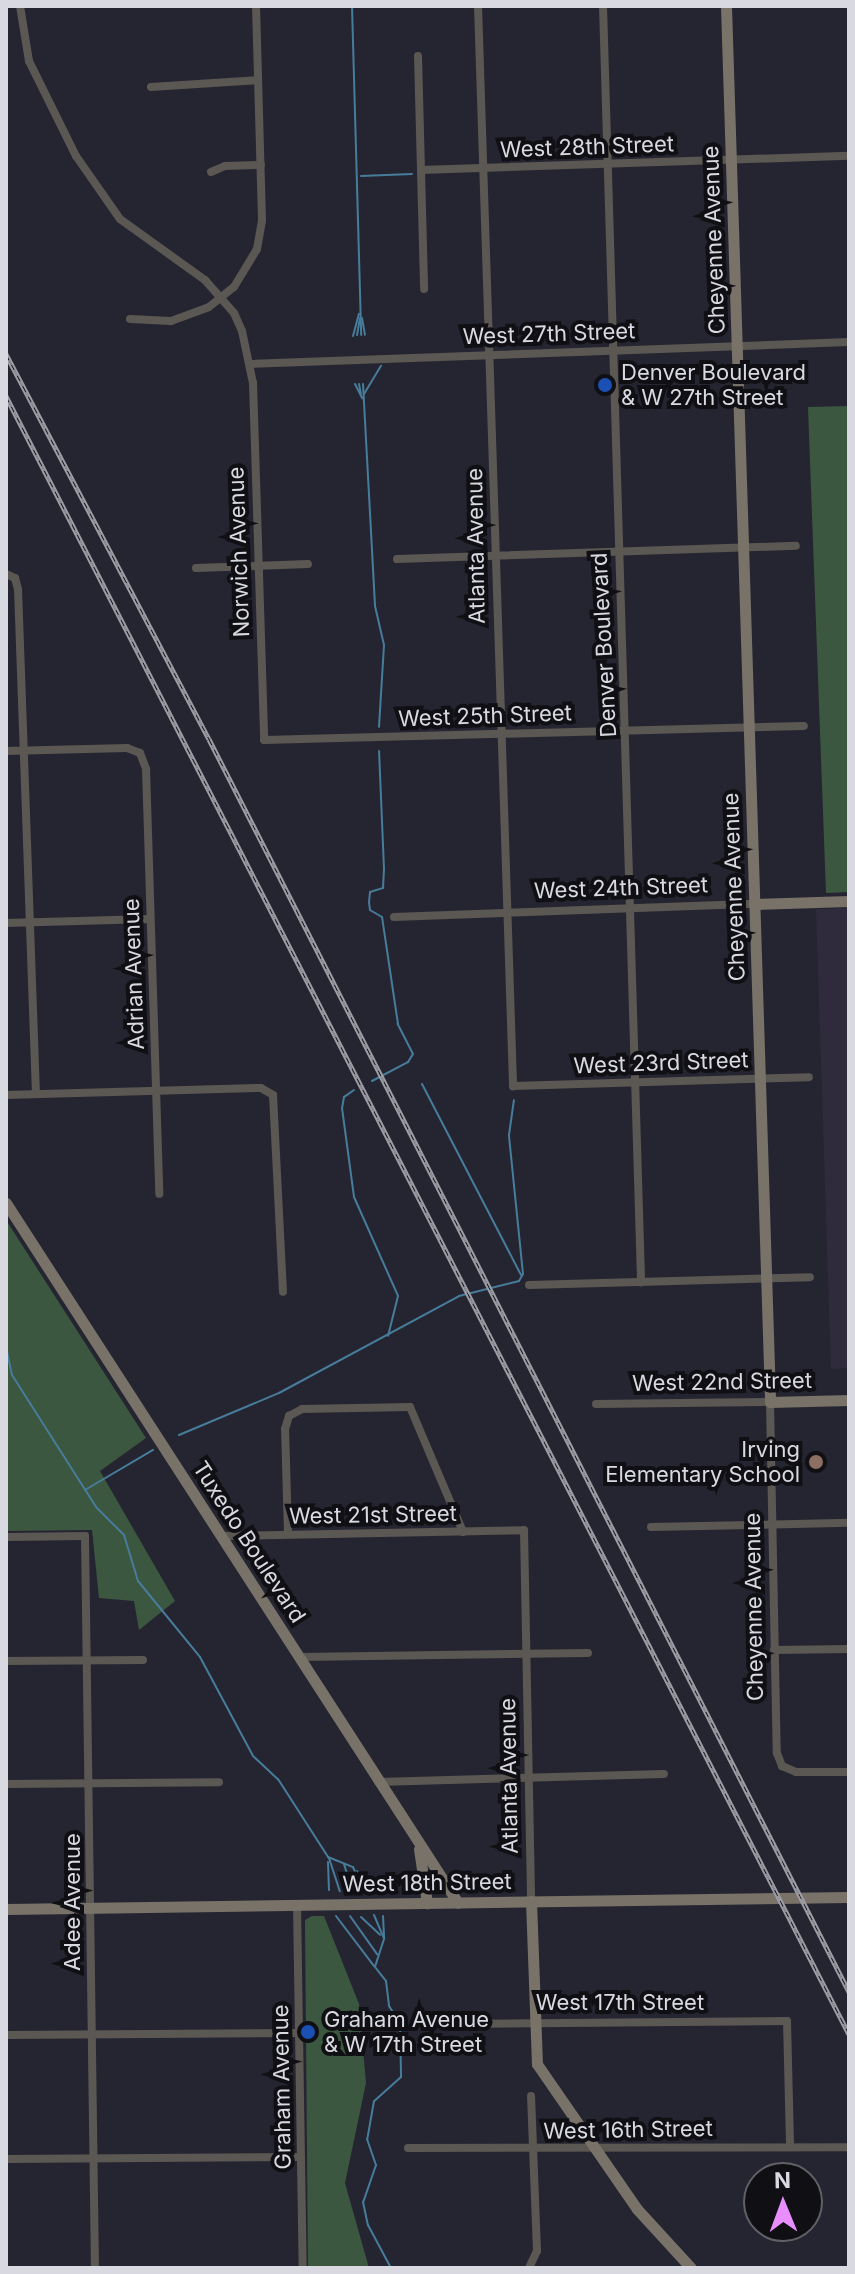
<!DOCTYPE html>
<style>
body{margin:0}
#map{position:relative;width:855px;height:2274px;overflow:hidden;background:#252531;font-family:Inter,sans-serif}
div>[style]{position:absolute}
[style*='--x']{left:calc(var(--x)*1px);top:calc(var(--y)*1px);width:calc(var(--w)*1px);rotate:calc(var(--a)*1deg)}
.medical>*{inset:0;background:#2f2b3c}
.green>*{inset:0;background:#3c5740}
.stream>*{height:2px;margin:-1px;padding:0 1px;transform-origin:1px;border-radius:1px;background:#477c9b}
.street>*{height:8px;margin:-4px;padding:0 4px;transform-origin:4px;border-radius:4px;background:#5b5752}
.secondary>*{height:11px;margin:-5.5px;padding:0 5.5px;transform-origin:5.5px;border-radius:5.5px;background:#787269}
.rail>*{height:5px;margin-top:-2.5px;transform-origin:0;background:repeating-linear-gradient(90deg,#0f0f14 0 6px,#9d9da6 0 12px);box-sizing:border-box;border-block:2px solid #9d9da6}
.dots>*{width:22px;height:22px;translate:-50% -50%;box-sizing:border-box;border:4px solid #0f0f14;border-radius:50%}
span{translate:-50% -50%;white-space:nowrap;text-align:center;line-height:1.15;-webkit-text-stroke:8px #0f0f14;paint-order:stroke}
.street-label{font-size:22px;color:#d9d9e1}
.poi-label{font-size:22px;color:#d9d9e1}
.left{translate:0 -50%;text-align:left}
.right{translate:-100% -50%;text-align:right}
.frame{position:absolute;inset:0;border:8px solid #d9d9e1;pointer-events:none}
.north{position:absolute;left:743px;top:2162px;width:80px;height:80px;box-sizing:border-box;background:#0f0f14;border:2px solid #606066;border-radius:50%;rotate:359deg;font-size:22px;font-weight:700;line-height:32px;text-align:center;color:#d9d9e1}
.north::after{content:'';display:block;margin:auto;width:28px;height:36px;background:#e88eff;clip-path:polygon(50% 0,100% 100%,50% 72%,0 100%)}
</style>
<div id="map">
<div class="medical">
<div style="clip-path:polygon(849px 908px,849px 1368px,831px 1369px,816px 909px)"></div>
</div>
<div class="green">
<div style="clip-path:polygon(849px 406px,849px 892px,826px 893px,808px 407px)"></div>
<div style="clip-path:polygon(6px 1220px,146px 1438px,100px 1471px,175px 1601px,139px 1630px,134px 1601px,99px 1598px,92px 1530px,6px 1531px)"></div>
<div style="clip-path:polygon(312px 1916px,324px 1916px,359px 2004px,366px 2083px,345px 2183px,369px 2268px,308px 2268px,305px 1920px)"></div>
</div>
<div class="stream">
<div style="--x:352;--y:6;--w:329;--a:88.4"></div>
<div style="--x:361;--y:176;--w:51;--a:-2.2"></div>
<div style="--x:362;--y:318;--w:17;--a:80"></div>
<div style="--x:357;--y:335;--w:17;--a:-80"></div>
<div style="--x:353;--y:336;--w:23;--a:-75"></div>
<div style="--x:355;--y:384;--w:16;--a:63"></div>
<div style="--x:359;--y:384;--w:10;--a:79"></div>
<div style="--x:363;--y:384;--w:222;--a:86.9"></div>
<div style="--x:375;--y:606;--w:40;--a:77"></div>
<div style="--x:384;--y:645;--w:82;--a:93.5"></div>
<div style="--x:364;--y:394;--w:33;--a:-59"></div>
<div style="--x:372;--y:1081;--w:41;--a:-27.8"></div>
<div style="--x:408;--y:1062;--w:9;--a:-58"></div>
<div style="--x:413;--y:1054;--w:34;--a:-117"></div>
<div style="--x:398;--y:1024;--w:108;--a:-98.5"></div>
<div style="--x:382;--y:917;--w:14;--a:-150"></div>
<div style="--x:370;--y:910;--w:8;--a:-97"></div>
<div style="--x:369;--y:902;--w:10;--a:-84"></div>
<div style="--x:370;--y:892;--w:14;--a:-17"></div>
<div style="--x:383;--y:888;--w:19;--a:-87"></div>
<div style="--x:384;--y:869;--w:118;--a:-92.4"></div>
<div style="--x:422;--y:1084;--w:215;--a:62.6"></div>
<div style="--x:354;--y:1090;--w:12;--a:145"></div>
<div style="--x:344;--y:1097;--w:11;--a:100"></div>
<div style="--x:342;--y:1108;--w:90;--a:82.3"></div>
<div style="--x:354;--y:1197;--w:108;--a:66"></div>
<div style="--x:398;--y:1296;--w:41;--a:104"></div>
<div style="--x:6;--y:1347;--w:29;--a:78"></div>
<div style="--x:12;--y:1375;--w:156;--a:57.5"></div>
<div style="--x:96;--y:1507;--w:40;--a:45"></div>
<div style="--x:124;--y:1535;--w:48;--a:73.1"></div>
<div style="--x:138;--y:1581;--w:98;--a:50.8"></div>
<div style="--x:200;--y:1657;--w:112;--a:61.8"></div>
<div style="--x:253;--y:1756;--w:34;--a:43"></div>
<div style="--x:278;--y:1779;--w:93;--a:57.3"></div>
<div style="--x:328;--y:1857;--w:27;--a:22"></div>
<div style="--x:353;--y:1867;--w:24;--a:66"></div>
<div style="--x:179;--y:1435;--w:108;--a:-22.8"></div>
<div style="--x:279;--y:1393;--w:204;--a:-28.3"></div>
<div style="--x:459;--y:1296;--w:62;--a:-14"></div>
<div style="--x:519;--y:1281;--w:8;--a:-60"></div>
<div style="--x:523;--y:1274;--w:140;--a:-95.8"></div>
<div style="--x:509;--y:1135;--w:35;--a:-82"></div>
<div style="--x:85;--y:1490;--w:79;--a:-30.5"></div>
<div style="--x:329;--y:1858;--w:35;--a:72"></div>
<div style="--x:328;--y:1862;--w:28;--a:88"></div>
<div style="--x:344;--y:1864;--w:27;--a:73"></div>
<div style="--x:357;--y:1871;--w:26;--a:47"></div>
<div style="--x:374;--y:1915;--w:26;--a:67"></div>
<div style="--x:384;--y:1939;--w:29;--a:108"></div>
<div style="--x:375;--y:1967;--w:18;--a:52"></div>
<div style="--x:386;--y:1981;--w:25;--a:83"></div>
<div style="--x:389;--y:2006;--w:20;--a:57"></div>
<div style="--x:400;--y:2023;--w:54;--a:88.9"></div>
<div style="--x:401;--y:2077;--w:36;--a:138"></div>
<div style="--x:374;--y:2101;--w:39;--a:100"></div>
<div style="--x:367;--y:2139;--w:28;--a:71"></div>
<div style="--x:376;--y:2165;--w:39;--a:109"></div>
<div style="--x:363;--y:2202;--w:24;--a:78"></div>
<div style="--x:368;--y:2225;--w:49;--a:61.9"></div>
<div style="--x:336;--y:1916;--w:63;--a:52.8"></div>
<div style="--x:350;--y:1916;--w:47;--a:54.6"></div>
<div style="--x:383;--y:1916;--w:22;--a:87"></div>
<div style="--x:361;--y:1917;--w:26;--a:43"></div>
</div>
<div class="street">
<div style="--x:20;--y:6;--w:56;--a:80.7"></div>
<div style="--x:29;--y:61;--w:106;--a:63.7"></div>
<div style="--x:76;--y:156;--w:77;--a:55.1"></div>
<div style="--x:120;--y:219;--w:105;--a:35.7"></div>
<div style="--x:205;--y:280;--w:44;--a:48.7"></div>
<div style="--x:234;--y:313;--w:20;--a:66"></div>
<div style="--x:242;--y:331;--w:53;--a:78.1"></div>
<div style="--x:253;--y:383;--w:357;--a:88.2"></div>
<div style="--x:264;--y:740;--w:540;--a:-1.49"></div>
<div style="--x:478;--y:6;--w:1081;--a:88.14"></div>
<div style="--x:513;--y:1086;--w:296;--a:-1.7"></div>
<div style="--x:603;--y:6;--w:1277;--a:88.29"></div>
<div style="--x:418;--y:56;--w:233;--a:88.5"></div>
<div style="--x:151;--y:87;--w:107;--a:-3.7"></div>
<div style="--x:421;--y:170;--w:428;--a:-1.9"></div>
<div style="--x:211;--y:172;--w:15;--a:-23"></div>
<div style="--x:225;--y:166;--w:36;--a:-2"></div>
<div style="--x:130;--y:319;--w:41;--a:2.8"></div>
<div style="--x:171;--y:321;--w:40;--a:-20.2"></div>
<div style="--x:209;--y:307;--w:32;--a:-39"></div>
<div style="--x:234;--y:287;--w:44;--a:-58.8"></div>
<div style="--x:257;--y:249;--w:29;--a:-80"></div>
<div style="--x:262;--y:220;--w:214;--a:-91.6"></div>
<div style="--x:250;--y:364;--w:599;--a:-2.1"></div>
<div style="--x:397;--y:559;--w:399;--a:-1.9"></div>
<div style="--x:196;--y:568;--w:112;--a:-2"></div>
<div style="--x:6;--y:574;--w:10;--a:24"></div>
<div style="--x:15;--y:578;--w:11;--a:75"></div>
<div style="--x:18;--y:589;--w:505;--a:87.96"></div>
<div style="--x:6;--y:751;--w:121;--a:-1.4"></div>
<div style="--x:127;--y:748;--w:14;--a:21"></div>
<div style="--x:140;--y:753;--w:17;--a:69"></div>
<div style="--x:146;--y:769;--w:425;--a:88.2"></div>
<div style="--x:394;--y:917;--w:360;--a:-2.1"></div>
<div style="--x:6;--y:923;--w:144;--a:-1.6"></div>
<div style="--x:6;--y:1095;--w:255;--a:-1.6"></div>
<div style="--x:261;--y:1088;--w:14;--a:30"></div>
<div style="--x:273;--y:1095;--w:197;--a:87.1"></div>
<div style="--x:529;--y:1285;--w:281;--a:-1.6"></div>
<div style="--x:596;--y:1404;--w:174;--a:-0.7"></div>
<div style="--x:770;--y:1402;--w:351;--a:88.9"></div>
<div style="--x:777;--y:1753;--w:14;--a:69"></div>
<div style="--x:782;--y:1766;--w:15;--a:23"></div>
<div style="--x:796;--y:1772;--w:53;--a:0"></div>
<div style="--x:651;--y:1527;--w:198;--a:-1.2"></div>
<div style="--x:288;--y:1534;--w:105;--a:-91.6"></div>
<div style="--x:285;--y:1429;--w:14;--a:-73"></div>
<div style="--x:289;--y:1416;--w:15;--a:-28"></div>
<div style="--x:302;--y:1409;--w:108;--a:-1.1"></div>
<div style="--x:410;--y:1407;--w:136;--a:67"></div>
<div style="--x:222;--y:1536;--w:302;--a:-1.1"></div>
<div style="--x:524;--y:1530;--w:371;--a:88.9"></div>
<div style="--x:6;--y:1537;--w:79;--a:-0.7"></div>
<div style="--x:85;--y:1536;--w:732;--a:89.22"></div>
<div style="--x:774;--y:1650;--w:75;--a:-0.8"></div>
<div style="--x:300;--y:1657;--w:288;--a:-0.8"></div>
<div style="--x:6;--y:1661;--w:137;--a:-0.4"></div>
<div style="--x:378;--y:1782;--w:286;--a:-1.6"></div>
<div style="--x:6;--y:1784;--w:213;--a:-0.5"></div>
<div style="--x:297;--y:1905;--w:363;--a:89.1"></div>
<div style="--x:454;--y:2024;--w:333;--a:-0.5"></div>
<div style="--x:787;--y:2021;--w:126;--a:88.6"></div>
<div style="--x:6;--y:2035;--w:293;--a:-0.4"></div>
<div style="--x:408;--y:2148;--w:441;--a:-0.1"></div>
<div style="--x:6;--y:2159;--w:295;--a:-0.4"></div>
<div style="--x:529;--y:2268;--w:19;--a:-65"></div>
<div style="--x:537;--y:2251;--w:155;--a:-92.2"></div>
</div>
<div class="secondary">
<div style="--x:726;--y:6;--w:1397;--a:88.19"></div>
<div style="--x:770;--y:1402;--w:79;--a:-1.5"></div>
<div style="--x:754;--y:904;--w:95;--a:-1.8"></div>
<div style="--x:6;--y:1203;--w:833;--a:57.15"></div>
<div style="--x:419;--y:1849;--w:55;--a:81.6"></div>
<div style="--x:531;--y:1901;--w:163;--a:87.9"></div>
<div style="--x:537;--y:2064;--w:176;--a:55.4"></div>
<div style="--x:637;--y:2209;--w:80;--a:47.5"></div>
<div style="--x:6;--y:1909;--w:843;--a:-0.82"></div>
</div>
<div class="rail">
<div style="--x:6;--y:354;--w:435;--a:62.2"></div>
<div style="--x:209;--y:739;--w:1407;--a:62.94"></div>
<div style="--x:6;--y:396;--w:1842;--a:62.77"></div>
</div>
<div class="dots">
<div style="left:605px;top:385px;background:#1a4fb4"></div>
<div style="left:816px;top:1462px;background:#8d6e63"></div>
<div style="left:308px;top:2032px;background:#1a4fb4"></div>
</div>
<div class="street-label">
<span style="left:587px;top:147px;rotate:-2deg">West 28th Street</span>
<span style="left:714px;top:240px;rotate:-92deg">Cheyenne Avenue</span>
<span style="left:549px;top:334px;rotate:-2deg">West 27th Street</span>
<span style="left:476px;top:546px;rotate:-91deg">Atlanta Avenue</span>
<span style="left:239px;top:552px;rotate:-92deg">Norwich Avenue</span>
<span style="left:604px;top:645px;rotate:-93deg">Denver Boulevard</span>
<span style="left:485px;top:716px;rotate:-2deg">West 25th Street</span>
<span style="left:734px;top:887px;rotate:-92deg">Cheyenne Avenue</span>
<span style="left:621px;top:888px;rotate:-2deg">West 24th Street</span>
<span style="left:134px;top:974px;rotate:-92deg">Adrian Avenue</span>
<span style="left:661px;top:1063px;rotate:-2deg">West 23rd Street</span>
<span style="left:722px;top:1382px;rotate:-1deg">West 22nd Street</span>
<span style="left:373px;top:1515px;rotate:-1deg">West 21st Street</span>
<span style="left:249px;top:1542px;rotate:57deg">Tuxedo Boulevard</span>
<span style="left:754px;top:1607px;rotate:-91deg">Cheyenne Avenue</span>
<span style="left:509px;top:1776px;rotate:-91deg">Atlanta Avenue</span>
<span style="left:427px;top:1883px;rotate:-1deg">West 18th Street</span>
<span style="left:73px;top:1902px;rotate:-90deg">Adee Avenue</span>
<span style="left:620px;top:2003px">West 17th Street</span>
<span style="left:282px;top:2087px;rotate:-91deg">Graham Avenue</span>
<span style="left:628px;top:2130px;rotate:-1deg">West 16th Street</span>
</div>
<div class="poi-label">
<span class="left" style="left:621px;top:385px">Denver Boulevard<br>&amp; W 27th Street</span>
<span class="right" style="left:800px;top:1462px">Irving<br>Elementary School</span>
<span class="left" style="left:324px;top:2032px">Graham Avenue<br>&amp; W 17th Street</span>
</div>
<div class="frame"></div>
<div class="north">N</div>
</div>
